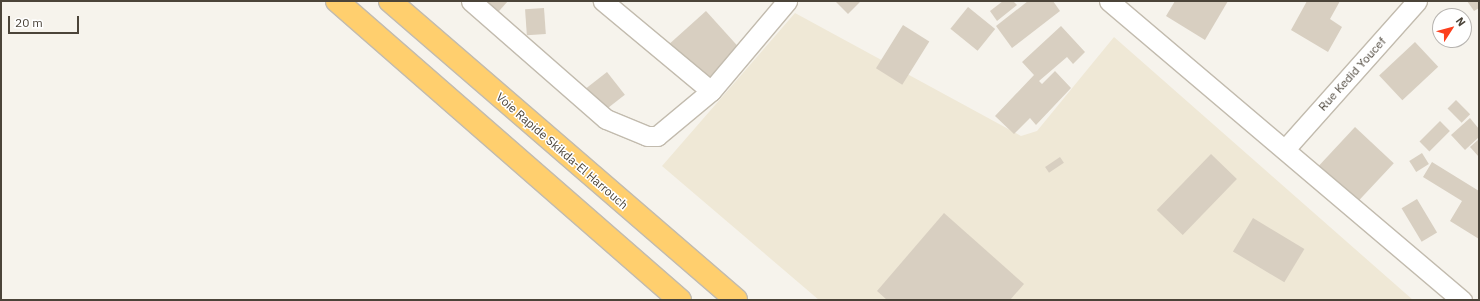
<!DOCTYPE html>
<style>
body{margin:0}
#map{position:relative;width:1480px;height:301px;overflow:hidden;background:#f6f3ec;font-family:"IBM Plex Sans",sans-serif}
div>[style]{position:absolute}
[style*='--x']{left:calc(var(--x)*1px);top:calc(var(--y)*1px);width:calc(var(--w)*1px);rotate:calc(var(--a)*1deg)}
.education>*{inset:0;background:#efe8d6}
.building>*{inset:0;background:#d8cfc1;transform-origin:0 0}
.roads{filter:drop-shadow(1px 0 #c2bbae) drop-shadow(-1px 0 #c2bbae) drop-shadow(0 1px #c2bbae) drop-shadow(0 -1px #c2bbae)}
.street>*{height:19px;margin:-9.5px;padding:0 9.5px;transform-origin:9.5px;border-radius:9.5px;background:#fff}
.highway>*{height:22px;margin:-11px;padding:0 11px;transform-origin:11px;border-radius:11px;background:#ffcf6e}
span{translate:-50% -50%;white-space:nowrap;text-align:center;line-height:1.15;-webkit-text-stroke:3px #fff;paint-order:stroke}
.street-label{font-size:12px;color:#4b4439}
.frame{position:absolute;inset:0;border:2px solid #4b4439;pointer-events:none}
.north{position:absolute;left:1432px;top:8px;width:40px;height:40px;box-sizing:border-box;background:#fff;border:1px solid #b7b4b0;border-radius:50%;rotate:54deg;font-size:11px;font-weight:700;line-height:16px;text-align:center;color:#4b4439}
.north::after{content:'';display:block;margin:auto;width:14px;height:18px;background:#fc3f1d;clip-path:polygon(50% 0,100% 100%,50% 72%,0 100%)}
.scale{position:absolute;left:8px;top:16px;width:71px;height:18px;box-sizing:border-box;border:2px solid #4b4439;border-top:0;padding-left:5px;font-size:12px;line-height:14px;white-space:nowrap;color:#4b4439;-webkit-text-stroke:3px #fff;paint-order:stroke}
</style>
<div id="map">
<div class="education">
<div style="clip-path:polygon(795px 13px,1021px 136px,1037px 131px,1114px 37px,1413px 300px,819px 300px,662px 166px)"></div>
</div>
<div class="building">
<div style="clip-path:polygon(470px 1px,508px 1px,492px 19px)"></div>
<div style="clip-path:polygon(835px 1px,861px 1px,848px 14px)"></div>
<div style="clip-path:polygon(1003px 1px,1013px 1px,1017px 5px,997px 21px,990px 11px)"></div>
<div style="clip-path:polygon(1028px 1px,1053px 1px,1060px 11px,1012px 48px,996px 26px)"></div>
<div style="clip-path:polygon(1175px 1px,1228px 1px,1205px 40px,1166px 16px)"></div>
<div style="clip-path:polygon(1307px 1px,1340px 1px,1330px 19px,1342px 27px,1328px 52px,1291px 30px)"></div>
<div style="clip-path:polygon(1467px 1px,1479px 1px,1479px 8px,1474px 11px)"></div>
<div style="left:968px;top:7px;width:35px;height:28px;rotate:39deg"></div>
<div style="left:544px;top:8px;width:26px;height:19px;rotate:86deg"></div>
<div style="left:706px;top:11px;width:55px;height:52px;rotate:48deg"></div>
<div style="left:903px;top:25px;width:31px;height:51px;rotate:32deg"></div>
<div style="clip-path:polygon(1061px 26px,1085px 52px,1073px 64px,1067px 57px,1039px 81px,1042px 84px,1055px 71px,1071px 88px,1036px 125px,1030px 118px,1014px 134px,995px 116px,1034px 75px,1022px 62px)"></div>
<div style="left:1415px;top:42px;width:34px;height:49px;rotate:47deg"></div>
<div style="left:607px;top:72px;width:29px;height:41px;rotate:52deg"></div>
<div style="left:1456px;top:100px;width:20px;height:12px;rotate:45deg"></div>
<div style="clip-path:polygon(1470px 118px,1479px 129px,1479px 137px,1465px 150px,1451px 135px)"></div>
<div style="left:1440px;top:121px;width:14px;height:29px;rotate:45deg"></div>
<div style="left:1355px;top:127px;width:53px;height:57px;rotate:43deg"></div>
<div style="clip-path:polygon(1479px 139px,1479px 157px,1470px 147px)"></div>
<div style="left:1422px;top:153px;width:13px;height:15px;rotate:58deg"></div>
<div style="left:1211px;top:154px;width:36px;height:78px;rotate:44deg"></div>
<div style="left:1060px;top:157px;width:7px;height:18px;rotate:56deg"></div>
<div style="clip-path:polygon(1432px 162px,1479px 191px,1479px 239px,1450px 221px,1462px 201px,1423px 177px)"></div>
<div style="left:1417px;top:199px;width:39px;height:18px;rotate:59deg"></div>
<div style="clip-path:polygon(944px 213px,1024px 284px,1010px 300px,887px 300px,877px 291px)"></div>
<div style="left:1253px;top:218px;width:60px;height:39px;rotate:31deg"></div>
</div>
<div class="roads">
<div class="street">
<div style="--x:471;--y:1;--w:179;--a:41.2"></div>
<div style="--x:606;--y:119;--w:44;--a:22.5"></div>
<div style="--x:647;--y:136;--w:10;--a:0"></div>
<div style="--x:657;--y:136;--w:70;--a:-39.8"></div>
<div style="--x:711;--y:91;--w:141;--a:-140.2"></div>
<div style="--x:1109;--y:1;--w:463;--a:40.3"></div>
<div style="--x:711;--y:91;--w:118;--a:-49.8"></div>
<div style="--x:1286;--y:148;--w:197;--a:-48.3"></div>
</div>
<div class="highway">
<div style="--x:337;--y:1;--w:455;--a:41.1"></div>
<div style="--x:390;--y:1;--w:457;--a:40.8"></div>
</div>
</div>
<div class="street-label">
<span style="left:1352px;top:74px;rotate:-48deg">Rue Kedid Youcef</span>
<span style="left:562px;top:151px;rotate:41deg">Voie Rapide Skikda-El Harrouch</span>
</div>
<div class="frame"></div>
<div class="north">N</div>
<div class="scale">20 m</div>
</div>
